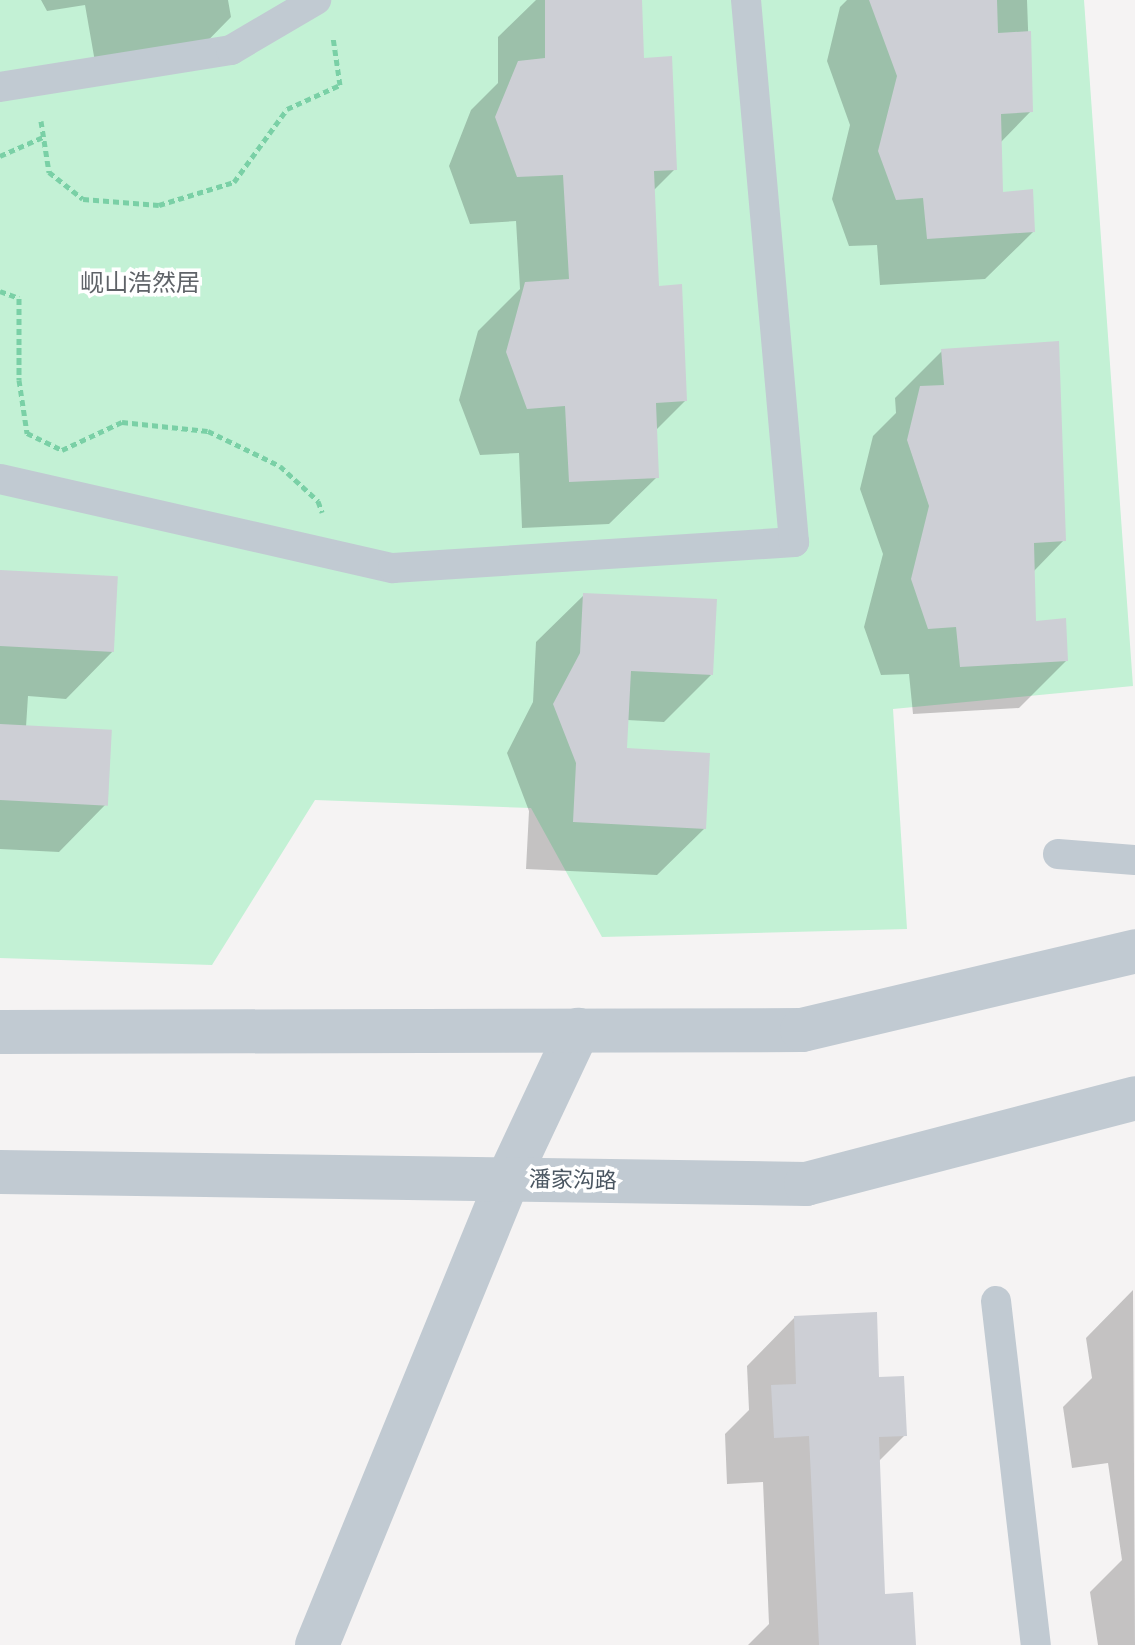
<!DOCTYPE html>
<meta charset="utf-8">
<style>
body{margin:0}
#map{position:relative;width:1135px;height:1645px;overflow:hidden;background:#f5f3f3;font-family:Poppins,"Noto Sans SC",sans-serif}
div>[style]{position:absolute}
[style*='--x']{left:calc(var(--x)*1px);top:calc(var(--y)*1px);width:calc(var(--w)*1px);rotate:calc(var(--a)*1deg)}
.green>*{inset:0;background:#c3f1d5}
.shadow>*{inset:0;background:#0003}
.building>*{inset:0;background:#cdcfd5;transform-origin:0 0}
.path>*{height:5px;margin-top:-2.5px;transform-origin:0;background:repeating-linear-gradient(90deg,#7ad0a6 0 6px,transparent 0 10px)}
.service>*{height:30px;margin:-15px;padding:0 15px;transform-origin:15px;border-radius:15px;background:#c1cad2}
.minor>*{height:44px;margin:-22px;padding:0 22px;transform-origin:22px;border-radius:22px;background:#c1cad2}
.tertiary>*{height:44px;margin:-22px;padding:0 22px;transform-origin:22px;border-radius:22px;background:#c1cad2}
span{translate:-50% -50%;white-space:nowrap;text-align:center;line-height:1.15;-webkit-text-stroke:7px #fff;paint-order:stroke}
.street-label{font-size:22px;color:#4a5661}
.neighbourhood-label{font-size:24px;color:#5f6368}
</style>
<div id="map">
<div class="green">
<div style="clip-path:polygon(0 0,1084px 0,1133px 686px,893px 709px,907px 929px,602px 937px,531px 808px,315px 800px,212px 965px,0 958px)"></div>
</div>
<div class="shadow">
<div style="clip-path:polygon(41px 0,228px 0,231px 17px,184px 65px,98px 79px,85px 5px,47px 11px)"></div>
<div style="clip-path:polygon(536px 0,640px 0,642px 60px,675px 169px,653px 191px,657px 288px,685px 401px,655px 431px,657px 477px,609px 524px,522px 528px,519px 453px,480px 455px,459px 400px,478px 331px,520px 289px,516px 221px,470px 224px,449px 166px,471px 110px,498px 83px,498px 37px)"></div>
<div style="clip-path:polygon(847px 0,1027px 0,1031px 111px,1000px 143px,1002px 194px,1033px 232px,985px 279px,880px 285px,877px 245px,849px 246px,832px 199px,850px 125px,827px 61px,840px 7px)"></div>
<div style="clip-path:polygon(942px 351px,1064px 540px,1033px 572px,1034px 623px,1066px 661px,1019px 708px,913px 714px,909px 674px,881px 675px,864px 627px,883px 554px,860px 489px,873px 436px,896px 413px,895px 398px)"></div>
<div style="clip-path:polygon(0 572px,113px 651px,66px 699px,28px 696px,26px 727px,106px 804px,59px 852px,0 849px)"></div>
<div style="clip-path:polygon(584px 595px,711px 675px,664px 722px,627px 720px,625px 750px,705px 828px,657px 875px,526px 869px,529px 811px,507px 753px,533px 702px,536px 642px)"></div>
<div style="clip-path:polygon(1133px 1290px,1135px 1645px,1098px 1645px,1090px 1592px,1122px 1560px,1108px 1463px,1072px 1468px,1063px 1407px,1092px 1378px,1086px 1338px)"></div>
<div style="clip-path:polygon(794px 1318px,878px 1379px,905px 1435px,878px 1462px,883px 1596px,914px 1645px,748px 1645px,769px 1624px,763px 1482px,727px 1484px,725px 1434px,749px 1410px,747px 1366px)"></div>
</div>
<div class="building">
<div style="clip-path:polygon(545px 0,642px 0,644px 58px,672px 56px,677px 170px,654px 171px,659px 286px,682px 284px,687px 401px,656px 403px,659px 478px,569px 482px,565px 406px,527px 409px,506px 352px,525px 282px,569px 279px,563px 175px,517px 177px,495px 117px,518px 61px,545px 58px)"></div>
<div style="clip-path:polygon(869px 0,997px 0,998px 33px,1031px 31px,1033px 112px,1001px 114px,1003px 192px,1033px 189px,1035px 232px,927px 239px,923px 198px,896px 200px,878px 151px,897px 76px)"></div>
<div style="clip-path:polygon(1059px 341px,1066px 541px,1034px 543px,1036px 621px,1066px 618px,1068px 661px,960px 667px,956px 627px,928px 629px,911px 579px,929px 506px,907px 440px,920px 386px,944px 385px,941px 349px)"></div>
<div style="left:0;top:570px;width:118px;height:76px;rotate:3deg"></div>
<div style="clip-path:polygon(583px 593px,717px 599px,713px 675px,631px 671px,627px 748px,710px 753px,706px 829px,573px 822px,576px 763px,553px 704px,580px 653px)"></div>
<div style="left:0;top:724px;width:112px;height:76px;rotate:3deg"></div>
<div style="clip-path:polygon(877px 1312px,879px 1377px,904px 1376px,907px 1436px,879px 1437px,885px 1594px,913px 1592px,916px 1645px,819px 1645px,809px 1436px,774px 1438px,771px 1385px,796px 1384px,794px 1316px)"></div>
</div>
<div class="path">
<div style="--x:41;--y:121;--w:52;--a:81.1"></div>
<div style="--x:49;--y:172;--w:43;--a:38.5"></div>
<div style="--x:83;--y:199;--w:76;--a:4.5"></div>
<div style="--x:159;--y:205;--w:78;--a:-17"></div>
<div style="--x:234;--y:182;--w:90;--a:-54"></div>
<div style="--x:287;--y:109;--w:58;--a:-24.4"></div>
<div style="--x:340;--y:85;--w:49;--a:-98.3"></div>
<div style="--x:0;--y:156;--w:47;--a:-23.8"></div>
<div style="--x:0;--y:291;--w:20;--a:20"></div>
<div style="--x:19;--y:298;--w:82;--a:90"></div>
<div style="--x:19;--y:380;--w:54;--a:81.4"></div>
<div style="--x:27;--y:433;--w:39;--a:26"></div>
<div style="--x:62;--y:450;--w:66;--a:-25"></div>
<div style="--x:122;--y:422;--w:86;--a:6"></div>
<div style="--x:208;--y:431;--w:80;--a:25.9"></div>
<div style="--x:280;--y:466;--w:52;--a:42.6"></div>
<div style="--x:318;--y:501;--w:12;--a:70"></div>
</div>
<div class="service">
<div style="--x:0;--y:87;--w:234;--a:-9.1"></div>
<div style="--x:231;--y:50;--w:99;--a:-30.5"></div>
<div style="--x:0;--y:479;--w:403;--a:12.8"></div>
<div style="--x:393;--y:568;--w:402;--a:-3.7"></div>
<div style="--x:794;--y:542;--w:544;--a:-95.06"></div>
<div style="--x:1058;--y:854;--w:77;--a:4.5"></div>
<div style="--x:996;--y:1301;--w:346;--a:83.4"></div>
</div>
<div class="minor">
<div style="--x:317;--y:1645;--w:504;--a:-67.71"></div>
<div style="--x:508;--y:1179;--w:165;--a:-64.8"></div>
</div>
<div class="tertiary">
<div style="--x:0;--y:1032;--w:802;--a:-0.14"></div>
<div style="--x:802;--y:1030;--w:342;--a:-13.3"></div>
<div style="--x:0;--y:1172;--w:806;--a:0.85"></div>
<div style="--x:806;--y:1184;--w:340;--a:-14.6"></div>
</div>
<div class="street-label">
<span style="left:573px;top:1180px;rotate:1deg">潘家沟路</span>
</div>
<div class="neighbourhood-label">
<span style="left:140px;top:283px">岘山浩然居</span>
</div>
</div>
